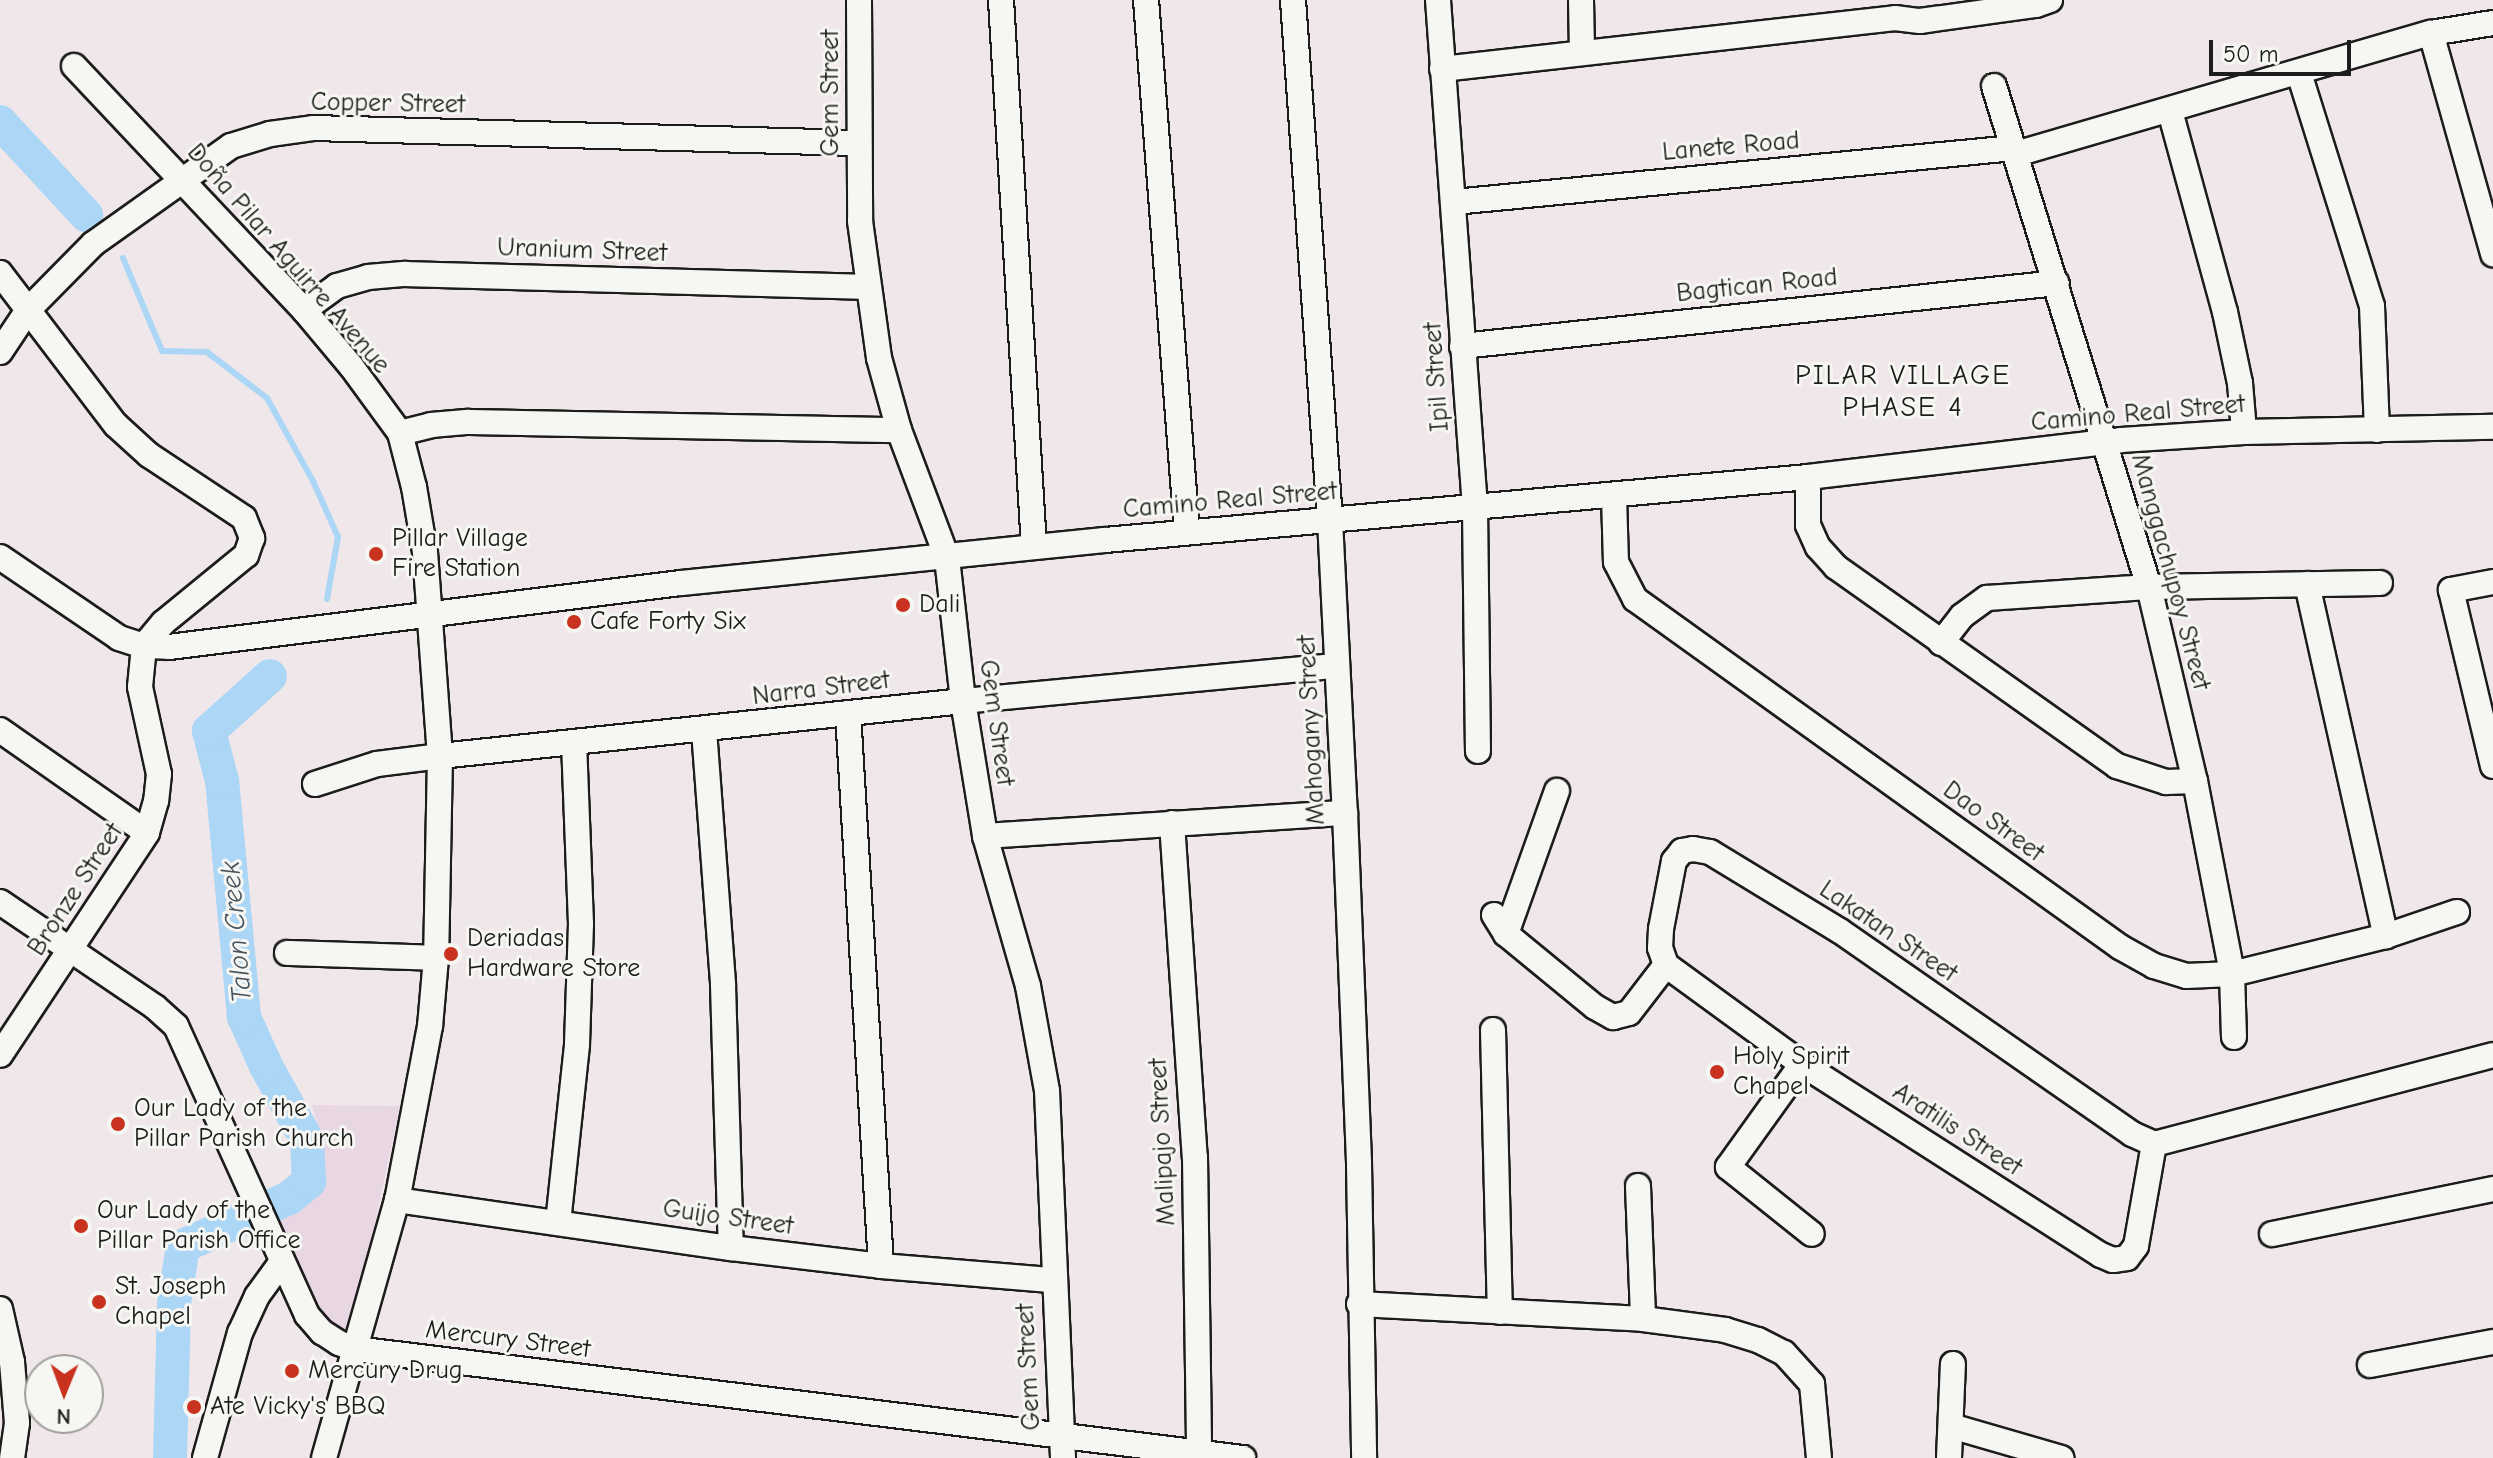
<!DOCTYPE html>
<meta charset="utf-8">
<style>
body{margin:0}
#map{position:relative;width:2493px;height:1458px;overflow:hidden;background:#f0e7eb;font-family:"Comic Neue",sans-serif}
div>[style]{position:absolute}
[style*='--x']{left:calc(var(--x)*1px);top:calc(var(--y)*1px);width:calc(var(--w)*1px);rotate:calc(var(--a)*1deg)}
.built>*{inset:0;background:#e9d6e3}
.stream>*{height:6px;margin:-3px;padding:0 3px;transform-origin:3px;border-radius:3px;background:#abd6f6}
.river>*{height:34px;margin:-17px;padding:0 17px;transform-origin:17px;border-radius:17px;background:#abd6f6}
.roads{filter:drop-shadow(2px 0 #1c1c1c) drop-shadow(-2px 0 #1c1c1c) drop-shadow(0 2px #1c1c1c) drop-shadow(0 -2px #1c1c1c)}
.minor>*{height:24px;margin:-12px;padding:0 12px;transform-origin:12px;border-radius:12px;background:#f6f6f2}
.dots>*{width:22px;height:22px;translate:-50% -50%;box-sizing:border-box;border:4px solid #f6f6f2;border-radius:50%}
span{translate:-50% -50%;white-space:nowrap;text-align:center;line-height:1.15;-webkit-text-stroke:6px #f6f6f2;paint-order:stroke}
.street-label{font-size:26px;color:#1c1c1c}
.poi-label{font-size:26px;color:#1c1c1c}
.left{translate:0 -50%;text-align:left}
.neighbourhood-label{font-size:28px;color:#1c1c1c;letter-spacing:2px}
.water-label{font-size:28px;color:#47545d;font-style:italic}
.north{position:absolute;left:24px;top:1354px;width:80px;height:80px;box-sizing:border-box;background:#f6f6f2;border:2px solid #9f9f9c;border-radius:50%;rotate:181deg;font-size:22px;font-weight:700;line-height:32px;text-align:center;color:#1c1c1c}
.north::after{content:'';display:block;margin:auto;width:28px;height:36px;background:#c8321e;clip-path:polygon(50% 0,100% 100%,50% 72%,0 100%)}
.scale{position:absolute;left:2209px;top:40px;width:142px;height:36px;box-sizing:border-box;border:4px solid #1c1c1c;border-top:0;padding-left:10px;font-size:24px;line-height:28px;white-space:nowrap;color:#1c1c1c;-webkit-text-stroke:6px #f6f6f2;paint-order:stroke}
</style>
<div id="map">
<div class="built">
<div style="clip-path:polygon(312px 1105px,400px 1106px,352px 1328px,338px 1333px,308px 1305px,273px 1227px,317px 1185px,323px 1145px)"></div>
</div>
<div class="stream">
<div style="--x:123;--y:258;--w:101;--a:67.2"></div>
<div style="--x:162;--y:351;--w:45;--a:1.3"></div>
<div style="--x:207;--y:352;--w:76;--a:37.5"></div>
<div style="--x:267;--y:398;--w:95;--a:61"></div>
<div style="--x:313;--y:481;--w:61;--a:65.9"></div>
<div style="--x:338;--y:537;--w:63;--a:100.1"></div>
</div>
<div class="river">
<div style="--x:0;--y:122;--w:127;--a:47.2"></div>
<div style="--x:170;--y:1458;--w:154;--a:-88.5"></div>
<div style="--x:174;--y:1304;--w:59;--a:-81.2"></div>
<div style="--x:183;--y:1246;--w:116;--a:-24.4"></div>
<div style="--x:289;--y:1198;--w:26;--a:-39"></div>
<div style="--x:309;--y:1182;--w:42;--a:-92.7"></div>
<div style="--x:307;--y:1140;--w:85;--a:-119"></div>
<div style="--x:266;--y:1066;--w:54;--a:-114.2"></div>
<div style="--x:244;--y:1017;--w:237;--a:-95.3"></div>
<div style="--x:222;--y:781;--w:52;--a:-104.6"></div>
<div style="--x:209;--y:731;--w:82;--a:-42"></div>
</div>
<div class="roads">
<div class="minor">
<div style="--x:859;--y:0;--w:221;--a:89.7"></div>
<div style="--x:860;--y:221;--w:138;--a:82.1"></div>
<div style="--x:879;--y:358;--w:75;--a:74.5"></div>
<div style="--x:899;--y:430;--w:137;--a:69.4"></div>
<div style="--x:947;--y:558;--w:144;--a:83.6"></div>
<div style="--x:963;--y:701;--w:137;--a:80.7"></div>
<div style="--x:985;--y:836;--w:156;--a:74"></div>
<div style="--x:1028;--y:986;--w:107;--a:79.7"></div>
<div style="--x:1047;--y:1091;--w:367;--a:87.5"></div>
<div style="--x:1001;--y:0;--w:548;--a:86.55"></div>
<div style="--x:1146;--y:0;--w:534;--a:85.59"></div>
<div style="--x:1293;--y:0;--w:521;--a:85.93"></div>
<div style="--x:1330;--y:520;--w:293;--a:87.1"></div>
<div style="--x:1345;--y:813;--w:351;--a:87.7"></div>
<div style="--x:1359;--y:1164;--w:294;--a:89"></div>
<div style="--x:1438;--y:0;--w:508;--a:85.83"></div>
<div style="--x:1475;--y:507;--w:244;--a:89.3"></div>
<div style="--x:1581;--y:0;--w:53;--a:88.9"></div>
<div style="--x:2431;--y:33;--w:230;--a:74.3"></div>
<div style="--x:74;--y:66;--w:335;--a:46.7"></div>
<div style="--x:304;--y:310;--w:73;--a:50"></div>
<div style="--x:351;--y:366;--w:83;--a:53.8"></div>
<div style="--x:400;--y:433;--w:56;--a:75.5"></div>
<div style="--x:414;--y:487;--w:66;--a:80.4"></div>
<div style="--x:425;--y:552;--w:205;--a:85.8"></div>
<div style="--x:440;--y:756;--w:202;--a:91.1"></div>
<div style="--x:436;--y:958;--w:68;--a:95"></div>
<div style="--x:430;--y:1026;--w:177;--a:100.7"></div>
<div style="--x:397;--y:1200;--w:268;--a:105.8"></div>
<div style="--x:1442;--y:69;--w:456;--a:-6.4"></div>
<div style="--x:1895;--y:18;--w:25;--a:7"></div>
<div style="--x:1920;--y:21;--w:117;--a:-7.9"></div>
<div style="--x:2036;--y:5;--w:15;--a:-20"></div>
<div style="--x:2299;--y:73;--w:244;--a:72.6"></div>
<div style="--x:2372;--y:306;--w:124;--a:87.7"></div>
<div style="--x:1994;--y:86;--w:524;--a:72.81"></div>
<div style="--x:2149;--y:587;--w:199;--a:76.7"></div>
<div style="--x:2195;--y:781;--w:197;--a:79.1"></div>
<div style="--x:2232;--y:974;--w:63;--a:88.2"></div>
<div style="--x:2170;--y:111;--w:208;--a:74.7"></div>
<div style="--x:2225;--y:312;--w:73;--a:78.1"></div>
<div style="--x:2240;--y:383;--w:49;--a:85.3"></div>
<div style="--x:2016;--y:154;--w:432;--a:-16.3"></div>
<div style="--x:2431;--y:33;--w:63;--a:-9.2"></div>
<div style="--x:1454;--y:202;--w:563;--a:-5.51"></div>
<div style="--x:0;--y:273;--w:191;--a:52.7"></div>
<div style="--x:116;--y:425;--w:45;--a:42.3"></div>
<div style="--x:149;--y:455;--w:114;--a:33.6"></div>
<div style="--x:244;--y:518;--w:22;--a:68"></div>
<div style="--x:252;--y:538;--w:18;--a:109"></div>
<div style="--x:246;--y:555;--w:107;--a:140.7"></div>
<div style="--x:163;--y:623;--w:30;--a:130"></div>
<div style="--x:144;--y:646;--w:41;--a:95.6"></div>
<div style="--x:140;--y:687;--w:89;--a:77.7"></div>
<div style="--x:159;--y:774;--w:27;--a:96"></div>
<div style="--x:156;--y:801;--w:33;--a:106"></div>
<div style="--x:147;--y:833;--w:266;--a:123.5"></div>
<div style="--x:304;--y:310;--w:41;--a:-36"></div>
<div style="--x:337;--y:286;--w:32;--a:-16"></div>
<div style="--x:368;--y:277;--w:38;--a:-5"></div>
<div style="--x:406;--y:274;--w:461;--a:1.6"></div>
<div style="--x:1462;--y:346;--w:598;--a:-6.04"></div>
<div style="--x:0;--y:352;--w:50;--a:-56.3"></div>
<div style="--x:28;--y:310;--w:93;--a:-45.4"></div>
<div style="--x:93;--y:244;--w:169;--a:-35.4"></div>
<div style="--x:231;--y:146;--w:41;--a:-17.1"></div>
<div style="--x:270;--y:134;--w:43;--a:-7.9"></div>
<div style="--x:313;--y:128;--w:545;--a:1.58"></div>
<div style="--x:400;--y:433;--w:32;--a:-14"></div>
<div style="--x:431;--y:425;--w:38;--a:-5"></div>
<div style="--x:469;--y:422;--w:430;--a:1.1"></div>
<div style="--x:1808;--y:477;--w:48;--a:90"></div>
<div style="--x:1808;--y:525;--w:24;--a:66"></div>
<div style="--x:1818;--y:547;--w:27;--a:48"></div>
<div style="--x:1836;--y:567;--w:344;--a:35.3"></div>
<div style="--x:2117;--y:766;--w:52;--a:18.1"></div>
<div style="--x:2166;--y:782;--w:29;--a:-2"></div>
<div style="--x:1614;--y:496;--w:66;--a:88.3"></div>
<div style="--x:1616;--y:562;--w:42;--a:62.8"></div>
<div style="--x:1635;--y:599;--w:597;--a:35.66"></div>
<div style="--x:2120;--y:947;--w:39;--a:29"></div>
<div style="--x:2154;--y:966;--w:34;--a:17"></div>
<div style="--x:2186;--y:976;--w:46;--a:-2.5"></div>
<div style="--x:2232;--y:974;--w:159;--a:-13.9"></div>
<div style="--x:2386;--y:936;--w:75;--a:-18.7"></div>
<div style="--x:0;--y:557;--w:144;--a:34.2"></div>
<div style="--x:119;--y:638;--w:26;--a:18"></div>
<div style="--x:144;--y:646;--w:25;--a:2"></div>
<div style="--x:169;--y:647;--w:516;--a:-7.13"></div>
<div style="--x:681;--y:583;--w:426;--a:-5.8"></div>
<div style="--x:1105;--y:540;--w:706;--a:-5.12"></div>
<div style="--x:1808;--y:477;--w:315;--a:-6.7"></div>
<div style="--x:2121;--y:440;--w:123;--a:-3.7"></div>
<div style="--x:2244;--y:432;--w:249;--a:-1.2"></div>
<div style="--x:2493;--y:582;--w:43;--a:169.2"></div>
<div style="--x:2451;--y:590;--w:181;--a:76.6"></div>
<div style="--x:2307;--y:584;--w:361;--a:77.4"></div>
<div style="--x:1941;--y:643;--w:34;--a:-52"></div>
<div style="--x:1962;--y:616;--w:31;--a:-36"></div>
<div style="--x:1987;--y:598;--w:162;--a:-3.9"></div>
<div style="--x:2149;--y:587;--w:231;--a:-1"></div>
<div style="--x:848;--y:713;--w:554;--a:86.58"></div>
<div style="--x:0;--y:730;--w:179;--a:35"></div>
<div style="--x:704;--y:730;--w:256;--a:85.7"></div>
<div style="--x:723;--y:985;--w:263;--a:88.3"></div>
<div style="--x:315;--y:784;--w:65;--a:-17.9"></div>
<div style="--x:377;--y:764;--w:64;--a:-7.2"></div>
<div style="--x:440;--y:756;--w:526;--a:-6"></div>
<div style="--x:963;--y:701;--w:375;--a:-5.4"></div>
<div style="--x:1172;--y:823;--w:335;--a:86.1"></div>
<div style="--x:1195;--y:1157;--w:301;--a:89.2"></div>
<div style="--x:985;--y:836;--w:361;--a:-3.7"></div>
<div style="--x:0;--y:902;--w:187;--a:34.1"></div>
<div style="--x:155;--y:1007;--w:28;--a:42"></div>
<div style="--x:176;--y:1026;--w:317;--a:65.6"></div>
<div style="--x:307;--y:1315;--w:23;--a:49"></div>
<div style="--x:322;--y:1332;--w:20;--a:33"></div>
<div style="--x:339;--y:1343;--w:17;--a:21"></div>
<div style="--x:355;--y:1349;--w:895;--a:7"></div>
<div style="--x:1494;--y:915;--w:22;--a:58"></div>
<div style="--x:1506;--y:934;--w:115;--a:39.4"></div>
<div style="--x:1595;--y:1007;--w:21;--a:29"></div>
<div style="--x:1613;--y:1017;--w:16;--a:-14"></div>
<div style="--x:1629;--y:1013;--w:61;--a:-52.4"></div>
<div style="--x:1506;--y:934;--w:152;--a:-70.4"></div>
<div style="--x:287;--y:953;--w:149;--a:1.9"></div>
<div style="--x:1666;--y:965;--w:18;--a:-109"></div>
<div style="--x:1660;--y:948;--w:19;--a:-87"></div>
<div style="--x:1661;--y:929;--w:69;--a:-79.2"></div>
<div style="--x:1674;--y:861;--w:13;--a:-51"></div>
<div style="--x:1682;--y:851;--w:11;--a:-10"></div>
<div style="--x:1693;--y:849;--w:17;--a:10"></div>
<div style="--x:1710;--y:852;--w:152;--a:31.3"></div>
<div style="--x:1840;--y:931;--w:356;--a:34.8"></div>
<div style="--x:2132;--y:1134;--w:24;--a:24"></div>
<div style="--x:1666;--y:965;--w:168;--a:36.1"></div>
<div style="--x:1802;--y:1064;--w:355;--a:32.6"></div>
<div style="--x:2101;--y:1255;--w:13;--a:23"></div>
<div style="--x:2113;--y:1260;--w:14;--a:-8"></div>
<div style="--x:2127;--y:1258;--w:15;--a:-53"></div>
<div style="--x:2136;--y:1246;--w:104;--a:-80"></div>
<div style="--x:1493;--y:1030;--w:282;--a:88.6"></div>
<div style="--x:1802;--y:1064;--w:127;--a:125.7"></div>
<div style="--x:1728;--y:1167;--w:107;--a:38.6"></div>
<div style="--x:2154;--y:1144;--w:350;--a:-14.7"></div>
<div style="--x:1638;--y:1186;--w:133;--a:87.8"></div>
<div style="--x:397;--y:1200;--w:337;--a:8.2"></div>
<div style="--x:731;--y:1248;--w:151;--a:6.8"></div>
<div style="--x:881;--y:1266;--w:173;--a:4.7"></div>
<div style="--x:558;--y:1223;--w:180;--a:-83.9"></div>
<div style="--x:577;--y:1044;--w:120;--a:-88.1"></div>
<div style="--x:581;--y:924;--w:180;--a:-92.2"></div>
<div style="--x:2272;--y:1234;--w:226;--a:-11.5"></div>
<div style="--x:1359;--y:1304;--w:284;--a:3"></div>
<div style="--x:1643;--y:1319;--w:83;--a:7.6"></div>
<div style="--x:1725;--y:1330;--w:34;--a:17"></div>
<div style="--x:1758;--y:1340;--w:29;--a:27"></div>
<div style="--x:1784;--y:1353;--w:42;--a:47.9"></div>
<div style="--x:1812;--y:1384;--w:74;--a:84.6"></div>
<div style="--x:0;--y:1309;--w:54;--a:77.2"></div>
<div style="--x:12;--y:1362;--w:61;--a:85.3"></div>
<div style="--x:17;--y:1423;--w:35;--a:98"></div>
<div style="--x:2370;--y:1365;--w:125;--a:-10.6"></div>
<div style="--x:1951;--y:1426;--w:115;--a:16.2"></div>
<div style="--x:205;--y:1458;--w:130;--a:-74.4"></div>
<div style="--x:240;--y:1333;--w:41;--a:-65.3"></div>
<div style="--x:257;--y:1296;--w:41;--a:-54"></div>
<div style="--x:1949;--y:1458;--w:94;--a:-87.6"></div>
</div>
</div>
<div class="dots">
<div style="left:376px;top:554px;background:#c8321e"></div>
<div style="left:903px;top:605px;background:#c8321e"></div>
<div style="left:574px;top:622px;background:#c8321e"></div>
<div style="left:451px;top:954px;background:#c8321e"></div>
<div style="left:1717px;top:1072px;background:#c8321e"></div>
<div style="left:118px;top:1124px;background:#c8321e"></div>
<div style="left:81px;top:1226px;background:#c8321e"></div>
<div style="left:99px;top:1302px;background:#c8321e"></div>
<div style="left:292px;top:1371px;background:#c8321e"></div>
<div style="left:194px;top:1407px;background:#c8321e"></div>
</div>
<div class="street-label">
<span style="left:831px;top:93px;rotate:-90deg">Gem Street</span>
<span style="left:388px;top:104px;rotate:1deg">Copper Street</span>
<span style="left:1731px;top:147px;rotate:-5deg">Lanete Road</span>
<span style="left:582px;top:251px;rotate:2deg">Uranium Street</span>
<span style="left:288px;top:259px;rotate:49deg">Doña Pilar Aguirre Avenue</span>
<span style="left:1757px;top:286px;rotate:-6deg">Bagtican Road</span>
<span style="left:1437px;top:377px;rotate:-94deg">Ipil Street</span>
<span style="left:2138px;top:414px;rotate:-5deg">Camino Real Street</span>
<span style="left:1230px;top:501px;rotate:-5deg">Camino Real Street</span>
<span style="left:2170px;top:572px;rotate:75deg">Manggachupoy Street</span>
<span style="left:821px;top:689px;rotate:-7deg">Narra Street</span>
<span style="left:996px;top:723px;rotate:82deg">Gem Street</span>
<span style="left:1312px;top:730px;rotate:-93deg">Mahogany Street</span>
<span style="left:1993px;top:822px;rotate:36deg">Dao Street</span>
<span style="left:76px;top:890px;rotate:-57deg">Bronze Street</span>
<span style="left:1888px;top:932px;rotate:34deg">Lakatan Street</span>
<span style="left:1957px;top:1130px;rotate:33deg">Aratilis Street</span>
<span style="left:1163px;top:1142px;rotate:-93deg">Malipajo Street</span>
<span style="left:728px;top:1218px;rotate:8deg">Guijo Street</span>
<span style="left:508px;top:1340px;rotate:7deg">Mercury Street</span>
<span style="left:1029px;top:1367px;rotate:-93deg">Gem Street</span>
</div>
<div class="poi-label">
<span class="left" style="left:392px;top:554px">Pillar Village<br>Fire Station</span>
<span class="left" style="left:919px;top:605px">Dali</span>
<span class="left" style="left:590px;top:622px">Cafe Forty Six</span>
<span class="left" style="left:467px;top:954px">Deriadas<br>Hardware Store</span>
<span class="left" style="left:1733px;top:1072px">Holy Spirit<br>Chapel</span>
<span class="left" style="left:134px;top:1124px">Our Lady of the<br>Pillar Parish Church</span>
<span class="left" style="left:97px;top:1226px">Our Lady of the<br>Pillar Parish Office</span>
<span class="left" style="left:115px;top:1302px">St. Joseph<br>Chapel</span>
<span class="left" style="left:308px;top:1371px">Mercury Drug</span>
<span class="left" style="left:210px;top:1407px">Ate Vicky's BBQ</span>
</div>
<div class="neighbourhood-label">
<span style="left:1903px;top:391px">PILAR VILLAGE<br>PHASE 4</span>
</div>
<div class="water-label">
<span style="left:236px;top:932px;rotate:-95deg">Talon Creek</span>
</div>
<div class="north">N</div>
<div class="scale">50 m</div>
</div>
